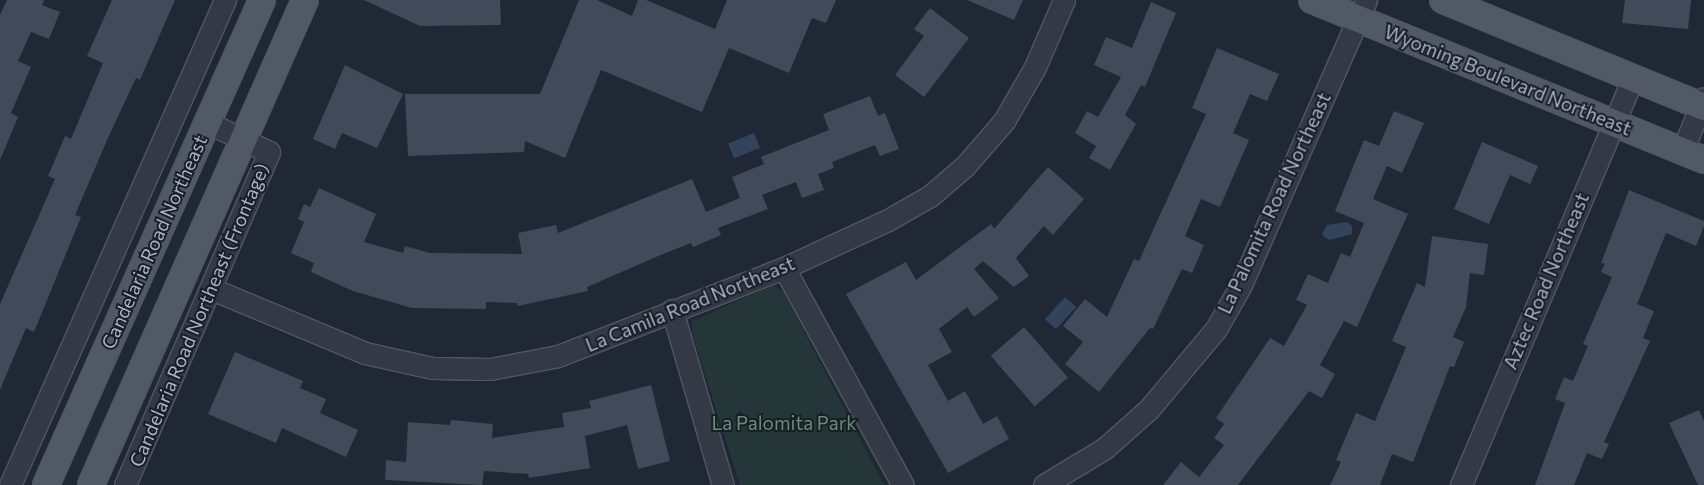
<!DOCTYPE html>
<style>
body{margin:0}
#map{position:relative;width:1704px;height:485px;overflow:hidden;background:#1f2834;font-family:Commissioner,sans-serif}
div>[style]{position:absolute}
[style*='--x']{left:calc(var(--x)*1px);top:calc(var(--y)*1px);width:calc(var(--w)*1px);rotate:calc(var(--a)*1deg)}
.green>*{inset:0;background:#243637}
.water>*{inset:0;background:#33435b;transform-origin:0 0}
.building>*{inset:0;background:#414a59;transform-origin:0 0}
.roads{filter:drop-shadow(1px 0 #505763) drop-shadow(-1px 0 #505763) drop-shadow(0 1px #505763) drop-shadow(0 -1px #505763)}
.minor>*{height:21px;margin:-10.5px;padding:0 10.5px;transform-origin:10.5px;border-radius:10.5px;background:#333a45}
.major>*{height:26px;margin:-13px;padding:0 13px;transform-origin:13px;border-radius:13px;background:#505965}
span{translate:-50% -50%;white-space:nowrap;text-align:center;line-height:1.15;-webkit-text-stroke:4px #181f29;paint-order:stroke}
.street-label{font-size:19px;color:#acb4c2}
.park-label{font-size:19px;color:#669070}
</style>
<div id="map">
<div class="green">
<div style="clip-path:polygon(774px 285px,784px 293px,884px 485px,740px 485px,692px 333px,692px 321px)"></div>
</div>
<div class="water">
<div style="left:754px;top:133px;width:16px;height:28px;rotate:68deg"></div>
<div style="clip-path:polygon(1347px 222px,1352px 226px,1352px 234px,1330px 240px,1324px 237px,1322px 233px,1327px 225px)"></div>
<div style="left:1065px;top:297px;width:15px;height:30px;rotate:42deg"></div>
</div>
<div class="building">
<div style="clip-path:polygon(7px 0,44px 0,42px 5px,60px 12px,49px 39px,31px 32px,18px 61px,31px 67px,11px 113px,18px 117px,0 160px,0 15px)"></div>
<div style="clip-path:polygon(112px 0,175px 0,140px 80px,136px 78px,108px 138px,75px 215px,81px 217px,34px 332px,26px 328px,0 390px,0 304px,55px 179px,48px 176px,65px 136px,71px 139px,103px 63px,87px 56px)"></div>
<div style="clip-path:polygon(364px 0,500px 0,501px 25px,420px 26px)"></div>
<div style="clip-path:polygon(579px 0,597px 0,632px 16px,638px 0,646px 0,715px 29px,727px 0,836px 0,826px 23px,812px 18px,789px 73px,729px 48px,702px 112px,601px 70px,565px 158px,525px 141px,524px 152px,408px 156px,405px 94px,540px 94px)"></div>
<div style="clip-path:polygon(967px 0,1023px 0,1014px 20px)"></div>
<div style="clip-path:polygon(1625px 0,1691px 0,1688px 29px,1622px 23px)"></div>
<div style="clip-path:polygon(1151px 2px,1176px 13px,1145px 87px,1141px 85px,1125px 115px,1136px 124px,1110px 170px,1089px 158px,1096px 146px,1075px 133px,1087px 111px,1098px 117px,1121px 77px,1094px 65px,1106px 37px,1132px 48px)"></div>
<div style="clip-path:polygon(930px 8px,969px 38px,924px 97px,895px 75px,924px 36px,914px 29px)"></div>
<div style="clip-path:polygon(1217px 48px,1279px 74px,1267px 101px,1250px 94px,1233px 133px,1249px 140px,1220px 207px,1201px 199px,1185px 236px,1204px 245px,1192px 273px,1182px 269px,1153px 329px,1150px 328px,1099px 392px,1065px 364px,1083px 342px,1063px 326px,1085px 299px,1107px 317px,1134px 259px,1139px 261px,1206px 114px,1192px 108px)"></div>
<div style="clip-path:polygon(345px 65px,403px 94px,377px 148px,342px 133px,335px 149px,313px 139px)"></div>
<div style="clip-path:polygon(870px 96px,878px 116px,885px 113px,899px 149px,880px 156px,875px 145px,832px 162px,834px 168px,818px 174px,824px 190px,802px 198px,796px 182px,762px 195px,768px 209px,718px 228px,721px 235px,693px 247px,691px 243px,663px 254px,587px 287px,588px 291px,518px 306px,517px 303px,486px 302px,486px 309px,412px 308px,353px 291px,311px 272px,314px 263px,291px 253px,304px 222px,298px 219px,304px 204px,310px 207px,319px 188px,376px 214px,364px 242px,403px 253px,405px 246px,430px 253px,522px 254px,518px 233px,556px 225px,558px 233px,692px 179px,706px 212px,740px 198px,732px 177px,764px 164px,761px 157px,829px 130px,823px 114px)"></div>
<div style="clip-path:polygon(1394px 111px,1424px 123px,1402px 173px,1387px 166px,1373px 199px,1408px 214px,1357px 327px,1344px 321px,1320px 365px,1335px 374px,1322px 398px,1309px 391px,1238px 485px,1163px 485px,1181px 462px,1199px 477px,1224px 445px,1214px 438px,1224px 424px,1216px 418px,1270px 338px,1284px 346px,1307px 305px,1296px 300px,1308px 274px,1328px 283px,1341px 253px,1350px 257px,1364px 223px,1335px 211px,1364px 140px,1379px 146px)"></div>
<div style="clip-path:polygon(1482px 142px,1538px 166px,1530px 184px,1510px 175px,1489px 224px,1454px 209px)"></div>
<div style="clip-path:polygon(1048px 167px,1084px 199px,1053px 235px,1044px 226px,1016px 258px,1029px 276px,1014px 287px,983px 261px,974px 269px,999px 298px,974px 317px,967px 307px,939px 329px,952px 352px,928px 365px,948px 401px,965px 391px,983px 424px,997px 416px,1009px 439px,948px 473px,846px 294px,906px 262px,916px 280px,991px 224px,994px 229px)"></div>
<div style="clip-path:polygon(1629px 190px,1704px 221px,1704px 226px,1696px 246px,1666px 233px,1637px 304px,1654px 311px,1643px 338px,1650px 341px,1604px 442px,1609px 444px,1602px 459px,1587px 453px,1574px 485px,1535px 485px,1565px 403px,1555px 399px,1564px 377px,1573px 381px,1588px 346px,1583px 344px,1612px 277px,1601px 272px,1605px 264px,1601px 263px)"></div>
<div style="clip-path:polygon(1432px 236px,1488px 244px,1484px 275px,1470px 273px,1466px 307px,1453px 337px,1464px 342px,1454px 367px,1450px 366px,1413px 462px,1392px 454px,1380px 485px,1330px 485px,1341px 462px,1336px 460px,1356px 413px,1375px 421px,1406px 347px,1392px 341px,1417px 283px,1425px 287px)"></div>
<div style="left:1024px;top:327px;width:67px;height:44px;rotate:49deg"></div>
<div style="clip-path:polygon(235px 352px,303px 381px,300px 388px,326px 399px,320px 413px,358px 430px,346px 457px,282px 428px,276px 443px,208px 414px)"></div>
<div style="clip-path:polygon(651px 385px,670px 461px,638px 469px,627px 425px,585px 436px,590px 468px,529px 478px,528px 474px,484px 471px,482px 485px,385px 480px,386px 460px,406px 462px,408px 422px,450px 425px,451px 420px,493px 424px,492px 438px,564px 427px,562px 413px,591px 408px,589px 401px)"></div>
<div style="clip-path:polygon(1699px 410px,1704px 421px,1704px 485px,1698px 485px,1669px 423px)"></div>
</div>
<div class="roads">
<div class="minor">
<div style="--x:1682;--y:151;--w:57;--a:-67.5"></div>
<div style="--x:784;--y:268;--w:247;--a:61.3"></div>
<div style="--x:212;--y:289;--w:166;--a:22.7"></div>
<div style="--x:365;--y:353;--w:69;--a:12.6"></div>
<div style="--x:432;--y:368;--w:58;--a:1"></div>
<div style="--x:490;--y:369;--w:69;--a:-10.8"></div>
<div style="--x:558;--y:356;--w:243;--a:-21.3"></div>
<div style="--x:784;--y:268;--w:115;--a:-24.8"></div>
<div style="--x:888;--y:220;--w:48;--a:-29.7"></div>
<div style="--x:930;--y:196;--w:46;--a:-40.6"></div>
<div style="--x:965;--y:166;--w:60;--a:-49.1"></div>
<div style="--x:1004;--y:121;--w:62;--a:-60.1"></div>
<div style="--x:1035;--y:67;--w:73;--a:-66.6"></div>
<div style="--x:672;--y:310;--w:182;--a:73.8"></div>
<div style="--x:10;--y:485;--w:531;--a:-66.09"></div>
<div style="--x:125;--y:485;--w:363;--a:-66.6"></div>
<div style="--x:269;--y:152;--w:69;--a:-154.2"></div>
<div style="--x:1044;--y:485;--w:71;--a:-31.2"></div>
<div style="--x:1105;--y:448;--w:59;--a:-41.6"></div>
<div style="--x:1149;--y:409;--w:104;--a:-50.1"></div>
<div style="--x:1216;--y:329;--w:51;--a:-60.4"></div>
<div style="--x:1241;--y:285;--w:311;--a:-66.3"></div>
<div style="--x:1461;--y:485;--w:443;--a:-67.1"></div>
</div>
<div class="major">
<div style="--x:1312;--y:0;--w:423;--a:22.2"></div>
<div style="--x:1443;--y:0;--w:282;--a:22.3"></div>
<div style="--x:46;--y:485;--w:531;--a:-65.99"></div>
<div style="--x:91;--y:485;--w:530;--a:-66.19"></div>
</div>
</div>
<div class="street-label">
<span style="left:1508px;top:80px;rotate:22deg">Wyoming Boulevard Northeast</span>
<span style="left:1274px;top:203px;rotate:-65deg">La Palomita Road Northeast</span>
<span style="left:154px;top:242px;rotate:-66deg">Candelaria Road Northeast</span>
<span style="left:1546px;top:281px;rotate:-67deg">Aztec Road Northeast</span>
<span style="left:690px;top:304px;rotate:-22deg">La Camila Road Northeast</span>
<span style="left:199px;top:315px;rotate:-67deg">Candelaria Road Northeast (Frontage)</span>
</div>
<div class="park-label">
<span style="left:784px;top:423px">La Palomita Park</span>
</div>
</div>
